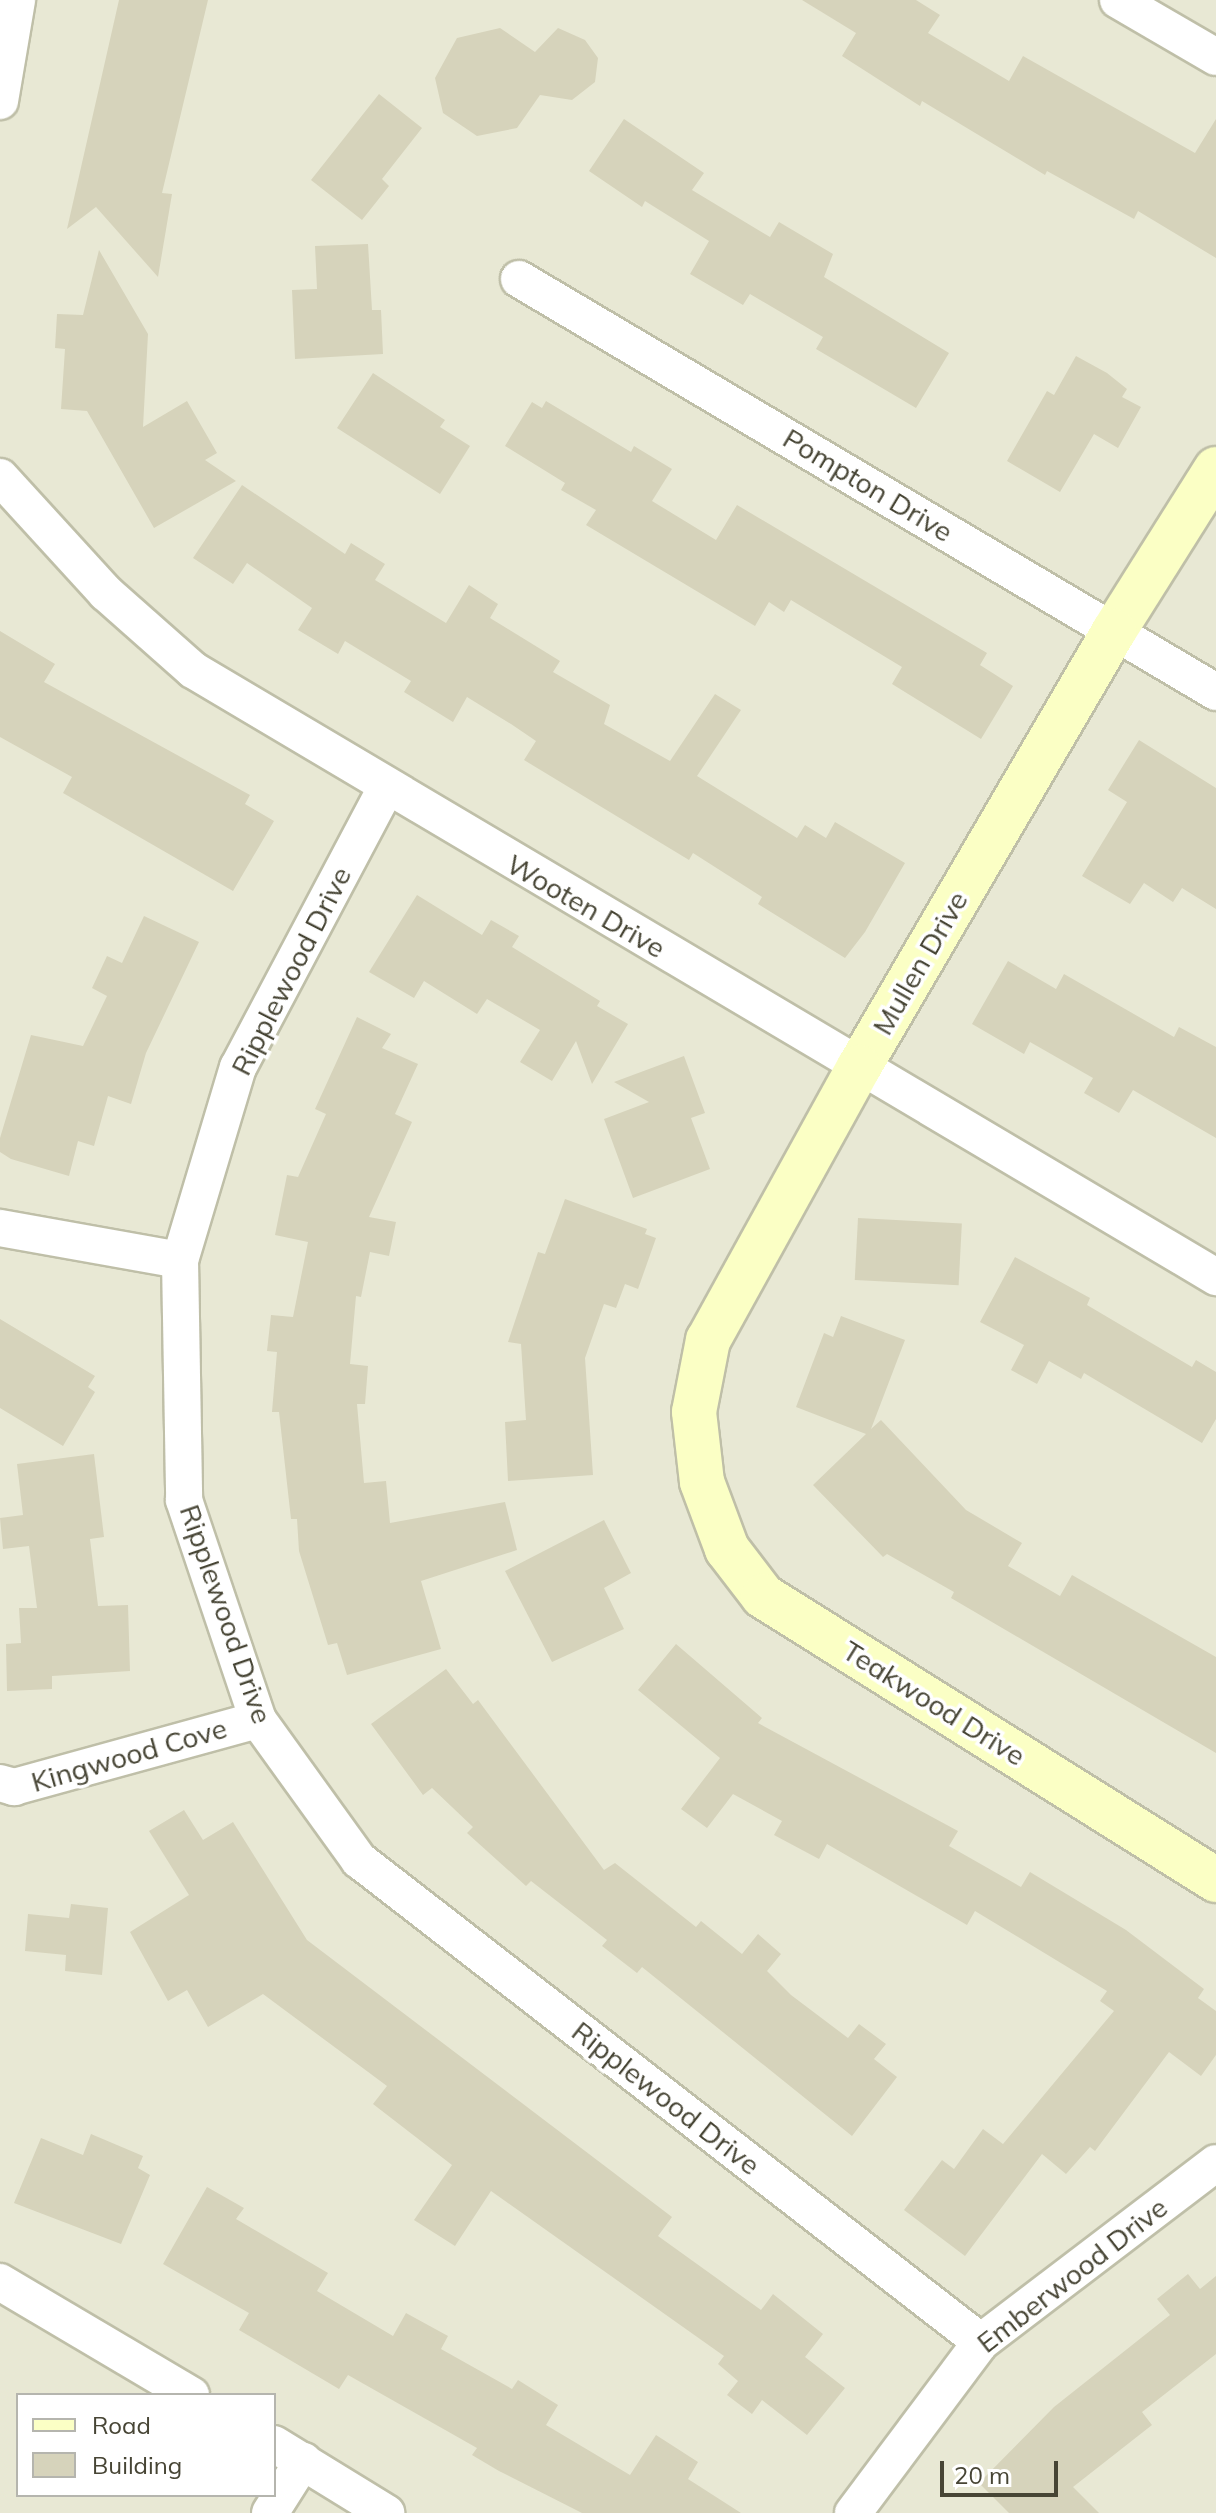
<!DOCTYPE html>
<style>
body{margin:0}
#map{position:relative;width:1216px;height:2513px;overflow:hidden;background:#f3f4e6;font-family:Mulish,sans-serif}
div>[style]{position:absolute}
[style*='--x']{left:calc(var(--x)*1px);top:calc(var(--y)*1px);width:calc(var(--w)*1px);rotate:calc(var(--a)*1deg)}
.residential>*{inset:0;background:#e8e8d4}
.building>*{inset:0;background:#d6d3bb;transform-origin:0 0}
.roads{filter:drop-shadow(2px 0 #bfbfa8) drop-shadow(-2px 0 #bfbfa8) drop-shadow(0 2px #bfbfa8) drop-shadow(0 -2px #bfbfa8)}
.street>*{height:36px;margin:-18px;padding:0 18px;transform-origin:18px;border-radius:18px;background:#fff}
.secondary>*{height:44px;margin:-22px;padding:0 22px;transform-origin:22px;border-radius:22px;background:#fbffc5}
span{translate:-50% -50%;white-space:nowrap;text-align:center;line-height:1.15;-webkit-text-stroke:7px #fff;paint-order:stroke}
.street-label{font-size:28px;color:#474535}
.legend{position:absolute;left:16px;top:2393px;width:260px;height:104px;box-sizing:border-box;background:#fff;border:2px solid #b5b5ae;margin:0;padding:10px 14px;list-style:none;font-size:24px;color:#474535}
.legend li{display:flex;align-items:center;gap:16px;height:40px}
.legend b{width:40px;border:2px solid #b5b5ae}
.scale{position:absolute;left:940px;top:2461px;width:118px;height:36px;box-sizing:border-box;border:4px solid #474535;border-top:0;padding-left:10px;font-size:24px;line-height:28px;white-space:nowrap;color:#474535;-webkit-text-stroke:6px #fff;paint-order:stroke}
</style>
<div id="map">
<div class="residential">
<div style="clip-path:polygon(evenodd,0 0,1216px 0,1216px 2513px,0 2513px,0 0,18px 2395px,274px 2395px,274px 2495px,18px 2495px,18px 2395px)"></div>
</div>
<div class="building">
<div style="clip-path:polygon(119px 0,208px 0,162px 193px,172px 194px,158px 277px,96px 207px,67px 229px)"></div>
<div style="clip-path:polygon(802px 0,916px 0,940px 15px,928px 33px,1009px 81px,1023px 56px,1195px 153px,1216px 119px,1216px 258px,1138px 211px,1134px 219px,1047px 171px,1045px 175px,922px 101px,920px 106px,842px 56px,856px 33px)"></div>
<div style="clip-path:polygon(500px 28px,535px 52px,558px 28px,585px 40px,598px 58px,595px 82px,572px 100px,540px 95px,517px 128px,477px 136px,443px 113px,435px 78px,457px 38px)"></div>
<div style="clip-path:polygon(379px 94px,422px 128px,382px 179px,389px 186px,362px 220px,311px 180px)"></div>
<div style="clip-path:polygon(624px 119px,704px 173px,692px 190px,770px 237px,779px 222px,833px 254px,824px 277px,949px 353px,916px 408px,816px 349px,823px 337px,750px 294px,743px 305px,690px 274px,709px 241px,645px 201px,642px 207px,589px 171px)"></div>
<div style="clip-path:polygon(368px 244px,372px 310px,381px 310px,383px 354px,295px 359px,292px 290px,317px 289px,315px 246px)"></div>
<div style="clip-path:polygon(99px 250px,148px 334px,143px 427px,187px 401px,217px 453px,205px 460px,236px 481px,154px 528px,87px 411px,61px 409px,65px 349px,55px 348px,57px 314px,83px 315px)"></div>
<div style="clip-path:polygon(1076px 356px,1107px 373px,1127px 389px,1122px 397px,1141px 407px,1118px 448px,1094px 434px,1060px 492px,1007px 461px,1047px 391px,1054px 395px)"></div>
<div style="clip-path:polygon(373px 373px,445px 420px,440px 427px,470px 446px,440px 494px,337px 428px)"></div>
<div style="clip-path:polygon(546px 401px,631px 452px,634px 446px,672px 469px,652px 501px,716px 540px,737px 505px,987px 653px,980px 665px,1013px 686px,981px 739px,892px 684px,902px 667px,791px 600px,784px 612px,769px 602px,755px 626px,586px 525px,596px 510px,561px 490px,565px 483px,505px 446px,532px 402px,542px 408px)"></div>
<div style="clip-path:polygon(242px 485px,345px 554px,351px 543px,385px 564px,375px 580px,446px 623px,469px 585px,498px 604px,490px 618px,560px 661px,553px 672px,610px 705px,604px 724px,670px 761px,715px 694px,741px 710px,697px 776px,797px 838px,805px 825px,826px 838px,835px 822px,905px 863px,865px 932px,845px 958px,758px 904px,762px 897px,693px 853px,689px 860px,524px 760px,536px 741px,511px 724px,467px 697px,453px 722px,404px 692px,411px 681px,345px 641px,338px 654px,298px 630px,312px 608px,247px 563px,233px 584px,193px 558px)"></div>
<div style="clip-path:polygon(0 631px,55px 664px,44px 682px,250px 795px,245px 804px,274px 821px,233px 891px,63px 793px,72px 777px,0 737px)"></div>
<div style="clip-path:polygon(1139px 740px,1216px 788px,1216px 909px,1182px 888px,1173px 902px,1144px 883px,1130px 904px,1082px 876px,1127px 802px,1108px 790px)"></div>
<div style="clip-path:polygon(417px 895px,482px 935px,491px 920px,519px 936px,512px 947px,600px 1001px,597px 1006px,628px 1024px,592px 1084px,576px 1041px,552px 1081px,520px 1062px,540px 1030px,487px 999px,477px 1014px,424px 981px,414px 998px,369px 972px)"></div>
<div style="clip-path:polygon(144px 916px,199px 942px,146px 1053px,131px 1104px,108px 1096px,94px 1146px,78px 1141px,69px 1176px,11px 1159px,0 1152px,0 1138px,31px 1035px,83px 1046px,107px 996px,92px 988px,107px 956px,122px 963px)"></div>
<div style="clip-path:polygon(1008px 961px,1056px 989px,1064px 974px,1174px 1037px,1179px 1027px,1216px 1047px,1216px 1138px,1133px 1090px,1119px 1113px,1084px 1093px,1093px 1078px,1030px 1042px,1024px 1054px,972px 1024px)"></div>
<div style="clip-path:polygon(357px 1017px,391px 1034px,382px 1048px,418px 1064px,395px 1114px,412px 1122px,369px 1217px,396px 1222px,389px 1256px,370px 1252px,361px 1297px,356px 1296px,350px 1364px,368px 1366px,365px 1404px,357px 1404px,364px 1483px,386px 1481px,390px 1523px,505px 1502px,517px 1550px,421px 1581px,441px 1649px,347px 1675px,337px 1643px,328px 1645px,299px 1551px,297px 1519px,291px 1519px,279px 1412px,272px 1412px,277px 1352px,267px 1351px,271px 1315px,293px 1317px,308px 1242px,275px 1235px,287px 1175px,298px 1177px,326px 1114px,315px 1109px)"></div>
<div style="clip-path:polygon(684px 1056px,705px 1113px,691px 1118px,710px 1169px,633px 1198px,604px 1119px,649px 1102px,614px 1082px)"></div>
<div style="clip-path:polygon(565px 1199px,647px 1229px,645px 1234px,656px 1238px,638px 1289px,625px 1284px,616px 1308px,604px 1304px,585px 1358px,593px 1475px,508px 1481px,505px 1422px,526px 1420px,521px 1344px,508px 1342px,538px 1252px,545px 1254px)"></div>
<div style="left:858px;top:1218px;width:104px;height:62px;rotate:3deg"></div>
<div style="clip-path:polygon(1015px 1257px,1090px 1298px,1087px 1305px,1192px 1367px,1196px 1360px,1216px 1372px,1216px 1419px,1202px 1443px,1084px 1373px,1081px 1379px,1049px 1361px,1037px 1384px,1011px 1370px,1024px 1345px,980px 1322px)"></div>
<div style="clip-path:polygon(841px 1316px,905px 1340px,871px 1429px,881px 1420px,966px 1510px,1022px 1543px,1008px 1566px,1060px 1596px,1072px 1575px,1216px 1657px,1216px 1753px,951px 1598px,954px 1592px,887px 1554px,883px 1557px,813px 1485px,866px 1434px,796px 1407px,824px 1333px,833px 1337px)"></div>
<div style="clip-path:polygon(0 1319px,95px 1376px,88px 1387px,95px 1392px,63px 1446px,0 1408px)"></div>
<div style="clip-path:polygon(94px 1454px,104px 1537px,90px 1539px,98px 1606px,128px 1605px,130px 1671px,52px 1676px,52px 1689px,7px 1691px,6px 1644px,21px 1643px,19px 1608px,37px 1608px,29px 1546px,3px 1549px,0 1518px,23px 1515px,17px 1464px)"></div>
<div style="clip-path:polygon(604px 1520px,631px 1573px,604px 1588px,624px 1629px,552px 1662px,505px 1571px)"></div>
<div style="clip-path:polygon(676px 1644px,762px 1718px,758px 1723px,958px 1831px,949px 1846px,1021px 1887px,1030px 1872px,1126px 1930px,1204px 1989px,1198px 1998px,1216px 2011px,1216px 2055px,1201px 2076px,1169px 2052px,1095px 2151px,1090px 2147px,1066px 2174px,1042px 2154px,965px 2256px,904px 2210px,942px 2160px,954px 2169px,983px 2129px,1003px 2144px,1114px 2011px,1100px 2001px,1107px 1991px,975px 1911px,967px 1925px,827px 1844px,819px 1859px,774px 1835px,782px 1821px,733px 1794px,707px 1828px,681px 1809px,720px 1758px,638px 1690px)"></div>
<div style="clip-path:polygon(446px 1669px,473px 1704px,478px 1700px,604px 1870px,615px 1863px,696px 1927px,701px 1921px,742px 1954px,758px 1934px,781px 1954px,767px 1971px,791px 1995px,848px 2038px,859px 2024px,886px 2044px,874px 2059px,897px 2077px,852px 2136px,642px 1967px,637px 1973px,602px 1946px,607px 1940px,531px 1881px,526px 1886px,467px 1833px,473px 1827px,432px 1788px,423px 1795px,371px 1724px)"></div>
<div style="clip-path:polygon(184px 1810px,203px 1840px,233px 1822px,307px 1940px,672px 2217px,658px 2236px,761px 2310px,773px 2294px,823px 2334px,805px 2357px,845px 2388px,807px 2435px,762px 2400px,752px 2414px,727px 2395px,738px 2381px,718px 2364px,724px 2356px,491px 2191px,455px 2246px,414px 2220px,452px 2165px,373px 2104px,387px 2086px,263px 1994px,208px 2027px,187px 1990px,168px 2001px,130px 1932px,189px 1895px,149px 1831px)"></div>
<div style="clip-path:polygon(71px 1904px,108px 1908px,102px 1975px,65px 1971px,66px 1955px,25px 1951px,28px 1914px,69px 1918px)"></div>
<div style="clip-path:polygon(91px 2134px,143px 2156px,138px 2168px,150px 2175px,121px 2244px,14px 2203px,41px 2138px,83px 2155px)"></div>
<div style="clip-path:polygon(207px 2187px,244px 2208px,236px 2219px,328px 2273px,317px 2291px,393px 2336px,406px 2313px,448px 2336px,441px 2349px,512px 2389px,518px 2380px,558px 2405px,546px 2425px,630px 2475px,656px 2435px,698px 2462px,688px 2479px,741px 2513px,582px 2513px,499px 2471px,472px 2455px,477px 2448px,348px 2375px,339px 2389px,239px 2330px,249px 2313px,163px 2264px)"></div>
<div style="clip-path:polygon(1188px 2274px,1200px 2289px,1216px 2276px,1216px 2354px,1142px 2412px,1152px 2425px,1073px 2487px,1099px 2513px,1009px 2513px,979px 2483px,1054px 2407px,1170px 2315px,1157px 2299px)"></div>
</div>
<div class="roads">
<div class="street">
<div style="--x:1118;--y:0;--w:113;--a:30.2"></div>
<div style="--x:0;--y:101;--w:102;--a:-80.4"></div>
<div style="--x:519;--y:279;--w:810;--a:30.65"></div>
<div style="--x:0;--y:477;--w:157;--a:47.6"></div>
<div style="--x:106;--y:593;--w:116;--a:41.5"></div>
<div style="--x:193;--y:670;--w:1190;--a:30.68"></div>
<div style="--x:386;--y:788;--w:316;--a:117.9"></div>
<div style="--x:238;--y:1067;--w:202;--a:106.7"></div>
<div style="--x:180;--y:1260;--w:240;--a:89"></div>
<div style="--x:184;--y:1500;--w:232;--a:71.4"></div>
<div style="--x:258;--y:1720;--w:173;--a:54.2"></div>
<div style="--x:359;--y:1860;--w:787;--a:37.77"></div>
<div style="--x:0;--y:1228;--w:183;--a:10.1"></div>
<div style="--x:0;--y:1783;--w:15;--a:16"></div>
<div style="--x:14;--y:1787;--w:253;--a:-15.4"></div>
<div style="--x:0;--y:2282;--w:222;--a:30.6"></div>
<div style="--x:274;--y:2444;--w:132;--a:31.6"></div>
<div style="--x:270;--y:2513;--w:62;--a:-57.6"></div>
<div style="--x:853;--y:2513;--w:214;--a:-53.2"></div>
<div style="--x:981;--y:2342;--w:295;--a:-37.3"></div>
</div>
<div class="secondary">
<div style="--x:1216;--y:469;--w:191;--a:122.2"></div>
<div style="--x:1114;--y:631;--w:505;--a:120.32"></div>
<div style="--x:859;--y:1067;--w:312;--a:118.9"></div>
<div style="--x:708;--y:1340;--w:73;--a:101"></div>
<div style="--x:694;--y:1412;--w:70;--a:83.5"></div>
<div style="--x:702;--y:1482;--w:72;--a:69.5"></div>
<div style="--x:727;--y:1549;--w:59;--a:52.5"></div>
<div style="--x:763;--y:1596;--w:535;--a:32.08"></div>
</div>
</div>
<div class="street-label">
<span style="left:868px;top:485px;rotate:31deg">Pompton Drive</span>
<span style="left:586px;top:906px;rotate:30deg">Wooten Drive</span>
<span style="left:920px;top:963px;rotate:-60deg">Mullen Drive</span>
<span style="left:291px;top:971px;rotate:-63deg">Ripplewood Drive</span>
<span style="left:226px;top:1614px;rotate:71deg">Ripplewood Drive</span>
<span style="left:934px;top:1703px;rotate:32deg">Teakwood Drive</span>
<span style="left:129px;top:1755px;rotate:-16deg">Kingwood Cove</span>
<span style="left:666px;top:2098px;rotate:38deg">Ripplewood Drive</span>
<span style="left:1072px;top:2275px;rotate:-38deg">Emberwood Drive</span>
</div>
<ul class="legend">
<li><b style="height:10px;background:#fbffc5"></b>Road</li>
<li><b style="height:22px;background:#d6d3bb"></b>Building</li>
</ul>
<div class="scale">20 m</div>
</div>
